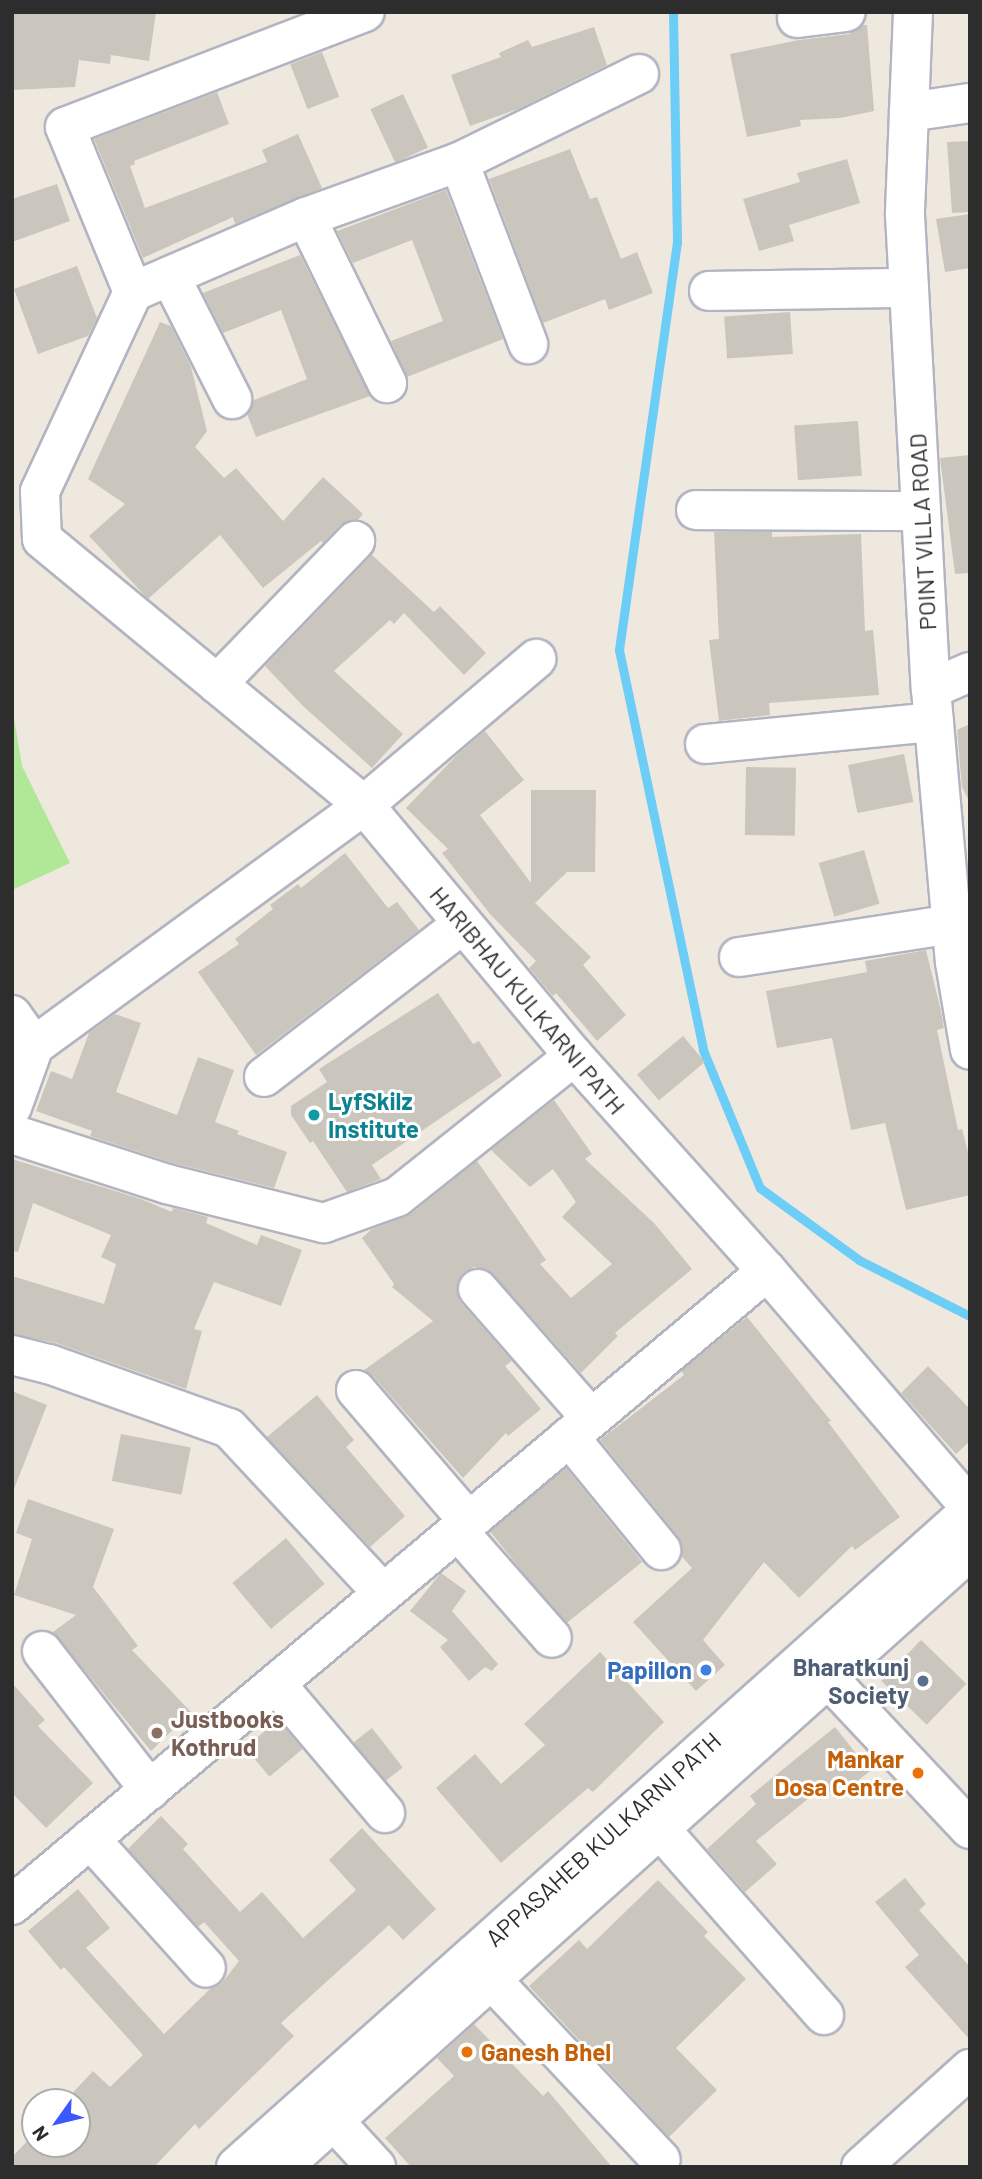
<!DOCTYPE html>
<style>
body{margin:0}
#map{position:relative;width:982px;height:2179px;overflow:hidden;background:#efe8de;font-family:Barlow,sans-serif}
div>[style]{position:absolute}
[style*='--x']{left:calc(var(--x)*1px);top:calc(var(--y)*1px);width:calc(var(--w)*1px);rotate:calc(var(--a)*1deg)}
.green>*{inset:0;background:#b0e898}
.stream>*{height:9px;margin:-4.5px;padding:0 4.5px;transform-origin:4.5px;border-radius:4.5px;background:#6ccdf7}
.building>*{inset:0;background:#cbc6bd;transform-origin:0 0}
.roads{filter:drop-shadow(2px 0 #b2b4c1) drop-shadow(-2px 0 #b2b4c1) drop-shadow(0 2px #b2b4c1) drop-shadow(0 -2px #b2b4c1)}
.minor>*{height:38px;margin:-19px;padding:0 19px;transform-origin:19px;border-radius:19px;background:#fff}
.dots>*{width:19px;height:19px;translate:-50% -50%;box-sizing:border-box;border:4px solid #fff;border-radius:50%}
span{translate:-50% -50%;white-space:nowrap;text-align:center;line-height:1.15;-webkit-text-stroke:6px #fff;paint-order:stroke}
.street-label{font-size:24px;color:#2d2d2d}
.culture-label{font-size:24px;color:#0d838f;font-weight:700}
.left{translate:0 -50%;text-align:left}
.service-label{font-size:24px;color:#4e5e75;font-weight:700}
.right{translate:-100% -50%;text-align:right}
.shop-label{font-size:24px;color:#366cbe;font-weight:700}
.education-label{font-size:24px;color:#785e54;font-weight:700}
.food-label{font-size:24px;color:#c56008;font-weight:700}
.frame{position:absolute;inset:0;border:14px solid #2d2d2d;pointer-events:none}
.north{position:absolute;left:21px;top:2088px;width:70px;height:70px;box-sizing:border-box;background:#fff;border:2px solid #ababab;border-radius:50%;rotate:236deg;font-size:19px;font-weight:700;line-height:28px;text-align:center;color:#2d2d2d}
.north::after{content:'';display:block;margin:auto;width:24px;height:32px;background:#3b58ff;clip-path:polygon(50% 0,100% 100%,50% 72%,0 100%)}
</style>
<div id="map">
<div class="green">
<div style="clip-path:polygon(12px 706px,22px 766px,70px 863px,12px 890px)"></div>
</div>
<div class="stream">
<div style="--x:673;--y:12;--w:230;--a:89"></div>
<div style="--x:677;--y:242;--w:412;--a:98.1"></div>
<div style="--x:619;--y:650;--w:409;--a:78.1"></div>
<div style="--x:703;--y:1050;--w:149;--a:67.6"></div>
<div style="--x:760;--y:1188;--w:122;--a:36"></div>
<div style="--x:859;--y:1260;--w:124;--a:26.8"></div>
</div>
<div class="building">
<div style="clip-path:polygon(12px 12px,156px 12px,149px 61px,111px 55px,110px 64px,79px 60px,75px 87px,12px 90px)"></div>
<div style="clip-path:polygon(863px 25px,867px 25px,874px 111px,840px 118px,800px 120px,801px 126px,747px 137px,730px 54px,799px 40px,849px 34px)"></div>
<div style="clip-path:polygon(594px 27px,607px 65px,518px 109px,470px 126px,451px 75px,501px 57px,499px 53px,528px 40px,532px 47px)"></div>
<div style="left:322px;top:52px;width:48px;height:34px;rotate:69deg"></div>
<div style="clip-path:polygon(217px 92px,229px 124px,134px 161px,135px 164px,130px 166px,145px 208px,267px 162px,262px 150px,298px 134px,322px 188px,235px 224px,233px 217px,143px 258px,94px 139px)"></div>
<div style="left:403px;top:94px;width:59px;height:36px;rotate:65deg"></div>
<div style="clip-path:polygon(970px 141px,970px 212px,952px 213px,947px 142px)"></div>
<div style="clip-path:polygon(570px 149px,590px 199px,597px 197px,621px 259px,637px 252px,653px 293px,609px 310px,605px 299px,543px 323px,489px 179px)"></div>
<div style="clip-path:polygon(847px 159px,860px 203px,789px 225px,794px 241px,759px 251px,743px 199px,800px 182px,797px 173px)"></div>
<div style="clip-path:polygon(57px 184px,70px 221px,12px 242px,12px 199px)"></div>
<div style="clip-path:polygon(446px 190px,503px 339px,407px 377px,391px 341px,443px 321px,412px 240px,353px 263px,337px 231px)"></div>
<div style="clip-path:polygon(970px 214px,970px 268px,945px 272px,936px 219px)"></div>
<div style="clip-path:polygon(300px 255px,370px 396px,256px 437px,247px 414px,254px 400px,307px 379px,281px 310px,223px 333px,203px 293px)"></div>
<div style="clip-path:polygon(77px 266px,97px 318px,88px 336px,38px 354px,14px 289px)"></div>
<div style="left:790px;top:312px;width:42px;height:66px;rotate:86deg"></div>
<div style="clip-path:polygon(160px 322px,171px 326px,191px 367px,207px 431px,195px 447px,224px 478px,236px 468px,283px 521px,323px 477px,363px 514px,358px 520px,340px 525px,323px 543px,321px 541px,263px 588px,220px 535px,148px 599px,89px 536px,125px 504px,88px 479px)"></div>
<div style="left:858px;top:421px;width:55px;height:64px;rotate:86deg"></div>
<div style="clip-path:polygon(970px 455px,970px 573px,955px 574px,940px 458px)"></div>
<div style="clip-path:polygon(714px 532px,772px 532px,772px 537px,861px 534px,865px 631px,873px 630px,879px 695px,769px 703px,770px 715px,719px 721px,709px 640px,719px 639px)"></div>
<div style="clip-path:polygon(372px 555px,434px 612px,440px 606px,486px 653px,464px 675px,404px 613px,394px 624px,390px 620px,334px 671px,403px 734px,372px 768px,303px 706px,265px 666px)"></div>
<div style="clip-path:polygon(970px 724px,970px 803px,962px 787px,957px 730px)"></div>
<div style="clip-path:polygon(485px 731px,524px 780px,480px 815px,531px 883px,531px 790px,596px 790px,595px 872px,567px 872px,535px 903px,591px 957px,583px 965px,626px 1015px,597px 1041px,556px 993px,553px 996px,529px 968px,536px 961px,490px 914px,442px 853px,448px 849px,406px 808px,456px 756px)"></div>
<div style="left:904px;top:754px;width:49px;height:57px;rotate:79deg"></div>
<div style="left:746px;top:767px;width:50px;height:68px;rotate:1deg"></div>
<div style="left:864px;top:850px;width:56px;height:47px;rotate:74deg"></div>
<div style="clip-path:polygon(345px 853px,388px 908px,397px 902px,419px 930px,256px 1055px,198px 972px,239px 944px,235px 939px,273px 909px,270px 905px,298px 884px,301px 888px)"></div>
<div style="clip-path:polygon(926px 950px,941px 1011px,944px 1028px,937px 1030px,958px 1130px,962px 1129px,970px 1160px,970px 1195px,906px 1210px,885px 1123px,851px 1130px,832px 1038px,777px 1048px,766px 991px,867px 972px,865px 961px)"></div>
<div style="clip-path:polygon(438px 993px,473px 1044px,479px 1041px,502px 1076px,372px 1165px,381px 1179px,347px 1192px,313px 1141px,310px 1143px,291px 1115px,291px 1106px,327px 1082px,319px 1069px)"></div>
<div style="clip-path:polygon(115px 1014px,141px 1023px,116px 1092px,177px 1115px,198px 1057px,234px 1070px,215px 1122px,239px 1131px,237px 1134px,287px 1152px,274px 1188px,173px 1163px,90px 1136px,92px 1131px,36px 1111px,51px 1071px,72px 1079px,89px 1033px)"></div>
<div style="left:683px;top:1036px;width:34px;height:60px;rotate:50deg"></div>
<div style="clip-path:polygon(554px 1100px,592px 1154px,585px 1159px,654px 1223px,692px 1269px,615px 1333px,618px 1336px,581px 1373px,494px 1275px,486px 1269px,474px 1267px,463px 1273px,457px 1283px,457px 1294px,461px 1303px,512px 1361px,505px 1366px,541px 1409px,508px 1436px,506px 1433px,463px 1478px,373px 1376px,364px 1370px,433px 1321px,392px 1287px,394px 1284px,362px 1238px,372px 1229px,411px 1214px,477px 1161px,546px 1260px,540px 1264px,571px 1298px,612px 1264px,562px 1217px,576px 1202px,553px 1169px,530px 1187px,491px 1150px)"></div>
<div style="clip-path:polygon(12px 1159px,141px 1199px,172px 1212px,173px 1208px,208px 1217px,206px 1223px,257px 1245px,261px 1235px,302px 1250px,281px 1306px,214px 1282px,194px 1329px,202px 1331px,186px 1389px,56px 1343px,12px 1334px,12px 1276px,104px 1304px,116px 1264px,101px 1257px,111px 1235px,33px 1203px,18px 1252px,12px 1251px)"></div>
<div style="clip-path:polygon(747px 1317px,831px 1421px,828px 1422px,900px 1517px,855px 1550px,852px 1546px,799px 1598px,764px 1562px,703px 1640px,725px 1665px,696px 1691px,633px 1622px,692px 1568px,682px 1557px,682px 1546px,678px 1536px,600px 1440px,684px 1375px,681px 1371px)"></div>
<div style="clip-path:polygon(928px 1366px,970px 1409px,970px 1441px,956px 1454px,901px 1393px)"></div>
<div style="clip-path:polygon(12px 1391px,47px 1405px,14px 1489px,12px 1489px)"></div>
<div style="clip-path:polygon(317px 1395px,354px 1440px,346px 1447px,405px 1516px,370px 1547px,267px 1437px)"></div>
<div style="left:121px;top:1434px;width:71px;height:48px;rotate:11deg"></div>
<div style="left:566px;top:1468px;width:121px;height:99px;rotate:51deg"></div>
<div style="clip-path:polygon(28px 1499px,114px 1529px,93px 1587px,138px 1646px,132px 1650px,191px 1712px,151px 1751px,53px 1632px,76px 1615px,14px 1595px,32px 1539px,16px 1533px)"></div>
<div style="left:286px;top:1538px;width:60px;height:70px;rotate:50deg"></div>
<div style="clip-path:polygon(441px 1573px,466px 1591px,452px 1611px,498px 1664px,492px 1671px,485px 1667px,469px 1681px,440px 1647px,448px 1640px,410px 1611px)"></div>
<div style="left:921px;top:1640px;width:63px;height:57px;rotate:44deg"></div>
<div style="clip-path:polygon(600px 1652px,664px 1722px,593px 1792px,588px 1788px,501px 1863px,436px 1788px,475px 1754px,501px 1784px,545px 1745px,524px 1724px)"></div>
<div style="clip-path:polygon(12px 1683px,45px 1720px,38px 1726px,93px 1783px,46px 1828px,12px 1793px)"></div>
<div style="left:278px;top:1720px;width:38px;height:43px;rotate:50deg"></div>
<div style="clip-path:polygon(835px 1727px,870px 1771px,835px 1799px,824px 1786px,756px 1841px,777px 1864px,745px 1892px,707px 1849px,756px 1804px,750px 1796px)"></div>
<div style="left:372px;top:1728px;width:50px;height:23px;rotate:52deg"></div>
<div style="clip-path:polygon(161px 1816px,188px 1844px,183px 1849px,240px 1912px,262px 1892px,303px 1938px,356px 1890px,329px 1860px,362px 1828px,436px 1909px,403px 1940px,389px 1925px,281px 2023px,294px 2036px,199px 2129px,195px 2124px,154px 2167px,12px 2167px,12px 2157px,35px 2133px,35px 2144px,77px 2144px,77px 2102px,64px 2102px,93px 2071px,110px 2087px,143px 2055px,64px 1967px,61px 1970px,28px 1931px,78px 1889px,110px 1928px,86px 1948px,164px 2034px,210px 1989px,221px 1984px,239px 1961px,204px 1922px,198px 1927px,128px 1849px)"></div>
<div style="clip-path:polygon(905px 1878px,926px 1904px,919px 1910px,970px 1967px,970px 2040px,905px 1967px,919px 1955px,875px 1902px)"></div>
<div style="clip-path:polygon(658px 1880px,708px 1932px,704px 1936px,746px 1979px,676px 2048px,717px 2090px,669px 2137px,529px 1986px,579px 1940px,587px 1949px)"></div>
<div style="clip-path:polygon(474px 2024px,543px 2096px,548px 2091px,612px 2167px,411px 2167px,385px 2138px,454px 2076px,437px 2058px)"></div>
</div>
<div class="roads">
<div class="minor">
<div style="--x:913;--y:12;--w:203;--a:92.3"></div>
<div style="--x:905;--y:215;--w:475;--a:86.9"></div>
<div style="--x:931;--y:689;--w:274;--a:85"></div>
<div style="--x:955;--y:962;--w:89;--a:80.3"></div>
<div style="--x:797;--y:18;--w:49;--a:-7"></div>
<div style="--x:639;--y:74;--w:200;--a:153.9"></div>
<div style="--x:459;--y:162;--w:163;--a:160.2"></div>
<div style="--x:306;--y:217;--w:189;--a:156.6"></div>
<div style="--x:133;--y:292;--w:220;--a:115"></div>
<div style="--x:40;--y:491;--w:48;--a:87.6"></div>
<div style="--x:42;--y:539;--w:418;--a:39.6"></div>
<div style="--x:364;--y:805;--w:327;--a:50.1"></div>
<div style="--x:574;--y:1056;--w:289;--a:48.1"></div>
<div style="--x:767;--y:1271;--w:311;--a:49.3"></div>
<div style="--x:909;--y:112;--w:62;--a:-8.4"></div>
<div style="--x:459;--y:162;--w:195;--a:69.2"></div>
<div style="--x:306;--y:217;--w:185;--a:64"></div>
<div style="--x:170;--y:276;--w:138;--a:63.2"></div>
<div style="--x:709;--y:291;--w:200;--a:-0.9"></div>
<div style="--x:133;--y:292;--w:178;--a:-112.4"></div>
<div style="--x:65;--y:127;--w:321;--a:-21"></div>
<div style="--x:696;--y:510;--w:225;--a:0.3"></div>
<div style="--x:217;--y:684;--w:199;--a:-46"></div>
<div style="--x:931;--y:689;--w:43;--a:-23.6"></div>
<div style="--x:705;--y:744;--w:230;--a:-5.5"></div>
<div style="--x:739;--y:957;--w:215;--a:-8.8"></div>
<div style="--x:12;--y:1015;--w:38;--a:55"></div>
<div style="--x:34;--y:1046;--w:65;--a:109.8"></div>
<div style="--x:34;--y:1046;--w:409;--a:-36.1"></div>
<div style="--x:364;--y:805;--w:226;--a:-40.3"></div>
<div style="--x:264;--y:1077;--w:251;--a:-37.6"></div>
<div style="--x:12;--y:1134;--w:163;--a:17.9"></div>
<div style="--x:167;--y:1184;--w:162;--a:14"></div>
<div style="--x:324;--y:1223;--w:77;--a:-19.6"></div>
<div style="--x:397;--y:1197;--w:226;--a:-38.5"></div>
<div style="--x:478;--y:1289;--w:171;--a:48.8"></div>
<div style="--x:12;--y:1355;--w:38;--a:14"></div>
<div style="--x:49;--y:1364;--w:191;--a:19.6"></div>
<div style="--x:229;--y:1428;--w:226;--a:47"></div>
<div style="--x:356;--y:1390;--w:174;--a:49.4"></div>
<div style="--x:569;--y:1437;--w:146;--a:50.8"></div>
<div style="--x:458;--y:1531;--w:142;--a:48.7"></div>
<div style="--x:42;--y:1651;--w:176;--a:52.2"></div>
<div style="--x:828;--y:1678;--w:207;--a:46.8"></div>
<div style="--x:276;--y:1684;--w:169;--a:49.8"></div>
<div style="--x:660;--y:1829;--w:248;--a:48.6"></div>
<div style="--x:90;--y:1839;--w:173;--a:48"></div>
<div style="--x:12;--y:1905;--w:986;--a:-40.02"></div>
<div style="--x:473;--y:1960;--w:274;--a:46.8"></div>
<div style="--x:333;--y:2120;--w:64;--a:47.5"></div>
<div style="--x:236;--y:2167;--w:984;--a:-41.79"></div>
<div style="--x:282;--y:2167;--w:923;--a:-41.84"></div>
<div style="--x:861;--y:2167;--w:147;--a:-42"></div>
</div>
</div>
<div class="dots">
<div style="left:314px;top:1115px;background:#0f9aa8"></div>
<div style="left:706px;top:1670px;background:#3f7fe0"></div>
<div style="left:923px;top:1681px;background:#5c6f8a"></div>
<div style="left:157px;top:1733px;background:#8d6e63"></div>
<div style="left:918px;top:1773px;background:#e8710a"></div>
<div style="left:467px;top:2052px;background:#e8710a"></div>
</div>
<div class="street-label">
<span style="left:922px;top:532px;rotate:-93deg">POINT VILLA ROAD</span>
<span style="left:528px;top:1000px;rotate:50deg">HARIBHAU KULKARNI PATH</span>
<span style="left:603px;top:1839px;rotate:-42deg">APPASAHEB KULKARNI PATH</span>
</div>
<div class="culture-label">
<span class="left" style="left:328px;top:1115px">LyfSkilz<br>Institute</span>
</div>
<div class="service-label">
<span class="right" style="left:909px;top:1681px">Bharatkunj<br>Society</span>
</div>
<div class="shop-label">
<span class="right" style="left:692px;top:1670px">Papillon</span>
</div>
<div class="education-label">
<span class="left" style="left:171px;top:1733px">Justbooks<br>Kothrud</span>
</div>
<div class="food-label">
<span class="right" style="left:904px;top:1773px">Mankar<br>Dosa Centre</span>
<span class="left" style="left:481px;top:2052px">Ganesh Bhel</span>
</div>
<div class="frame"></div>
<div class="north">N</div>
</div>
